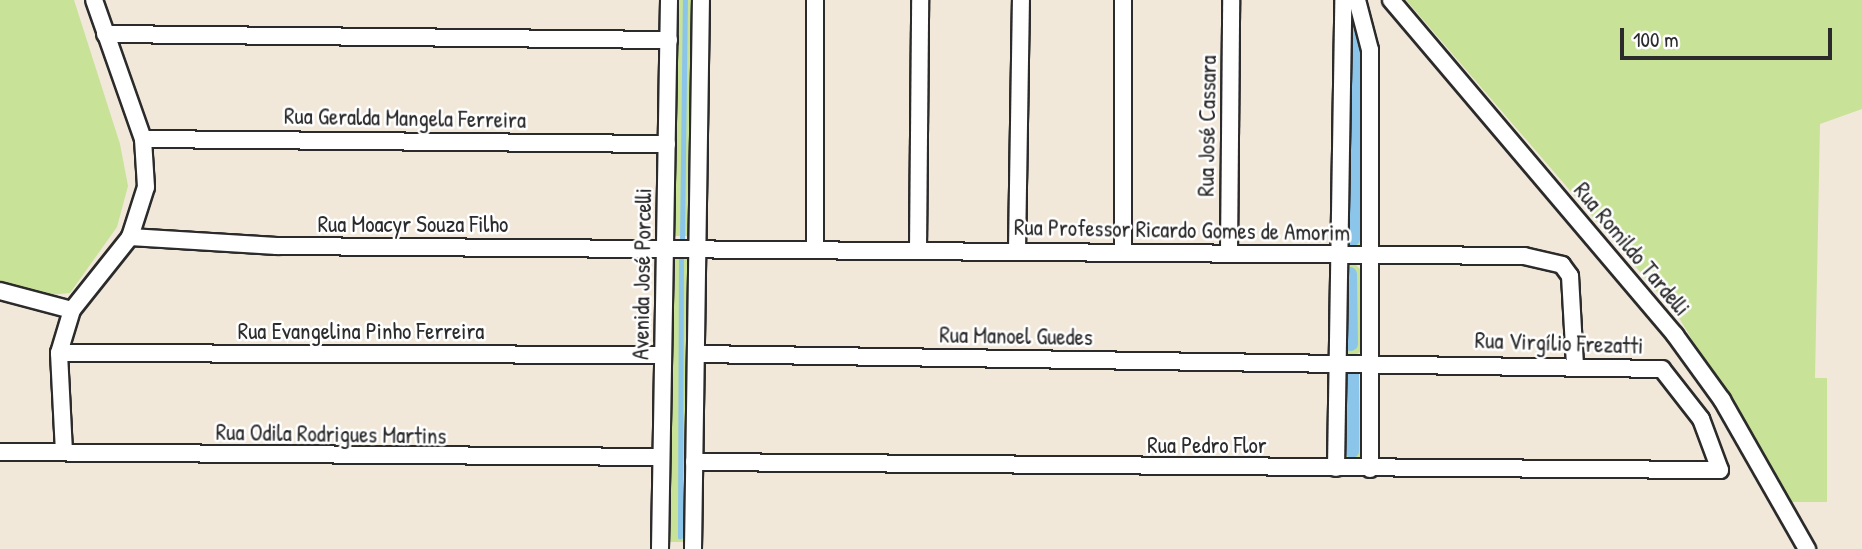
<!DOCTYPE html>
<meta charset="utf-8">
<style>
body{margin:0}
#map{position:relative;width:1862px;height:549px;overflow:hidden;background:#f1e8da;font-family:"Patrick Hand",sans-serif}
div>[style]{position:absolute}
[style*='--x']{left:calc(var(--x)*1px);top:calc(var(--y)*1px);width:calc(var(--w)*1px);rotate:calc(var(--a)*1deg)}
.green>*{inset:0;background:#c8e298;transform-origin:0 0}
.stream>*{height:4.5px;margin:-2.25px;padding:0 2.25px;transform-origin:2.25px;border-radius:2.25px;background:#8bc5ea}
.canal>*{height:14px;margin:-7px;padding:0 7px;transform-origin:7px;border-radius:7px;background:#8bc5ea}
.roads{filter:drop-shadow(2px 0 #2b2b2b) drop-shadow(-2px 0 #2b2b2b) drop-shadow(0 2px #2b2b2b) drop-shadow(0 -2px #2b2b2b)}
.street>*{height:16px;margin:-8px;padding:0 8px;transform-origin:8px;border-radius:8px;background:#fff}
span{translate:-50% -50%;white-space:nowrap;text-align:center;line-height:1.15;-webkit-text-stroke:5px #fff;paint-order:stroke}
.street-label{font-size:23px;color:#2b2b2b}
.scale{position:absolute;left:1620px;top:28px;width:212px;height:32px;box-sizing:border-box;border:4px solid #2b2b2b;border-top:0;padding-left:9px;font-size:21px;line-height:24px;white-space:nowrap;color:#2b2b2b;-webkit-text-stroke:5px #fff;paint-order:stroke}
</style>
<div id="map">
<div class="green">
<div style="clip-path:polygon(0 0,74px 0,120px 144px,128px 186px,117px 227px,70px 293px,39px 296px,0 282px)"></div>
<div style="left:675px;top:0;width:19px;height:236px"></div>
<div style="clip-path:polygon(1406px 0,1862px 0,1862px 109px,1820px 124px,1815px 378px,1827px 378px,1827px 502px,1788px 502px,1678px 316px)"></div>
<div style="clip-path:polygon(1355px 15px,1364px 21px,1364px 241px,1357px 249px,1344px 245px,1349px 16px)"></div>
<div style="left:669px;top:254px;width:20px;height:288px"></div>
<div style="clip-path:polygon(1354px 263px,1363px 272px,1362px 351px,1351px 357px,1342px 351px,1343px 267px)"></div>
<div style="clip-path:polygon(1359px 370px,1361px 459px,1350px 462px,1341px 458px,1343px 371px)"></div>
</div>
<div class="stream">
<div style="--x:682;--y:240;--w:240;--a:-89.3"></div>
<div style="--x:680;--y:537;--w:278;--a:-89.8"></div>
</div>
<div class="canal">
<div style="--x:1353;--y:239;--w:218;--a:-90"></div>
<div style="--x:1350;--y:274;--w:70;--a:89.2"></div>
<div style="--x:1352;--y:451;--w:77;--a:-90"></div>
</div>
<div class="roads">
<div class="street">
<div style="--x:1357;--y:0;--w:52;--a:75.4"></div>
<div style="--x:1370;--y:50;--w:419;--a:90"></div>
<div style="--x:1391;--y:0;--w:439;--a:49.7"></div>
<div style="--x:1675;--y:335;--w:80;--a:54.1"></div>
<div style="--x:1722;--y:400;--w:172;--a:60.3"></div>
<div style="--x:105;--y:34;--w:564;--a:0.61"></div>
<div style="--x:143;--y:139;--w:524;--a:0.55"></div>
<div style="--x:130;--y:237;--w:147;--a:3.5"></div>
<div style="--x:277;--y:246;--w:1247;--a:0.46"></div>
<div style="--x:1524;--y:256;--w:39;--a:13"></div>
<div style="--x:1562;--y:265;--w:14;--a:54"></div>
<div style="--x:1570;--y:276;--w:89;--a:86.8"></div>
<div style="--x:815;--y:250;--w:250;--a:-90"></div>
<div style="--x:918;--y:250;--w:250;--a:-89.5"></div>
<div style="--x:1123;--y:250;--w:250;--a:-90"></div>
<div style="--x:1017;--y:251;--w:251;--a:-89.1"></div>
<div style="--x:1229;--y:253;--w:253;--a:-89.5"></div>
<div style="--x:0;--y:291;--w:74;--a:14.8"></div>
<div style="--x:59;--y:353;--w:604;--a:0.19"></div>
<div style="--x:0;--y:452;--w:661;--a:0.43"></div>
<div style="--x:64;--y:452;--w:99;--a:-92.9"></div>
<div style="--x:59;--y:353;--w:45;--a:-73.2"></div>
<div style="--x:72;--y:310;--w:93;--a:-51.5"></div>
<div style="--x:130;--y:237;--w:52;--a:-72.3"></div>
<div style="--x:146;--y:187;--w:48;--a:-93.6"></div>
<div style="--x:143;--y:139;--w:147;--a:-109.4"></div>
<div style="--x:694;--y:462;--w:1026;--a:0.45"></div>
<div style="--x:1720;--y:470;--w:54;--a:-110.4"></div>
<div style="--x:1701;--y:419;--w:63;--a:-128"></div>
<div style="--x:1662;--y:369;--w:966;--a:-179.11"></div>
<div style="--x:1336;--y:468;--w:468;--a:-89.1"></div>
<div style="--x:660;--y:549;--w:549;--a:-89.06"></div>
<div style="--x:693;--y:549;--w:549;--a:-89.17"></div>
</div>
</div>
<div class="street-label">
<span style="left:405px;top:118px;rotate:1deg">Rua Geralda Mangela Ferreira</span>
<span style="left:1207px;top:126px;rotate:-89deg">Rua José Cassara</span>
<span style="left:413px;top:224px">Rua Moacyr Souza Filho</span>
<span style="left:1182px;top:230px;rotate:1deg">Rua Professor Ricardo Gomes de Amorim</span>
<span style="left:1632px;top:249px;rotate:50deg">Rua Romildo Tardelli</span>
<span style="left:642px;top:274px;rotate:-89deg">Avenida José Porcelli</span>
<span style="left:361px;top:331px">Rua Evangelina Pinho Ferreira</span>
<span style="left:1016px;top:336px;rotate:1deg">Rua Manoel Guedes</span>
<span style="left:1559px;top:343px;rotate:2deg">Rua Virgílio Frezatti</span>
<span style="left:331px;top:434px;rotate:1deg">Rua Odila Rodrigues Martins</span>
<span style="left:1207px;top:445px">Rua Pedro Flor</span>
</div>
<div class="scale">100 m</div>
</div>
